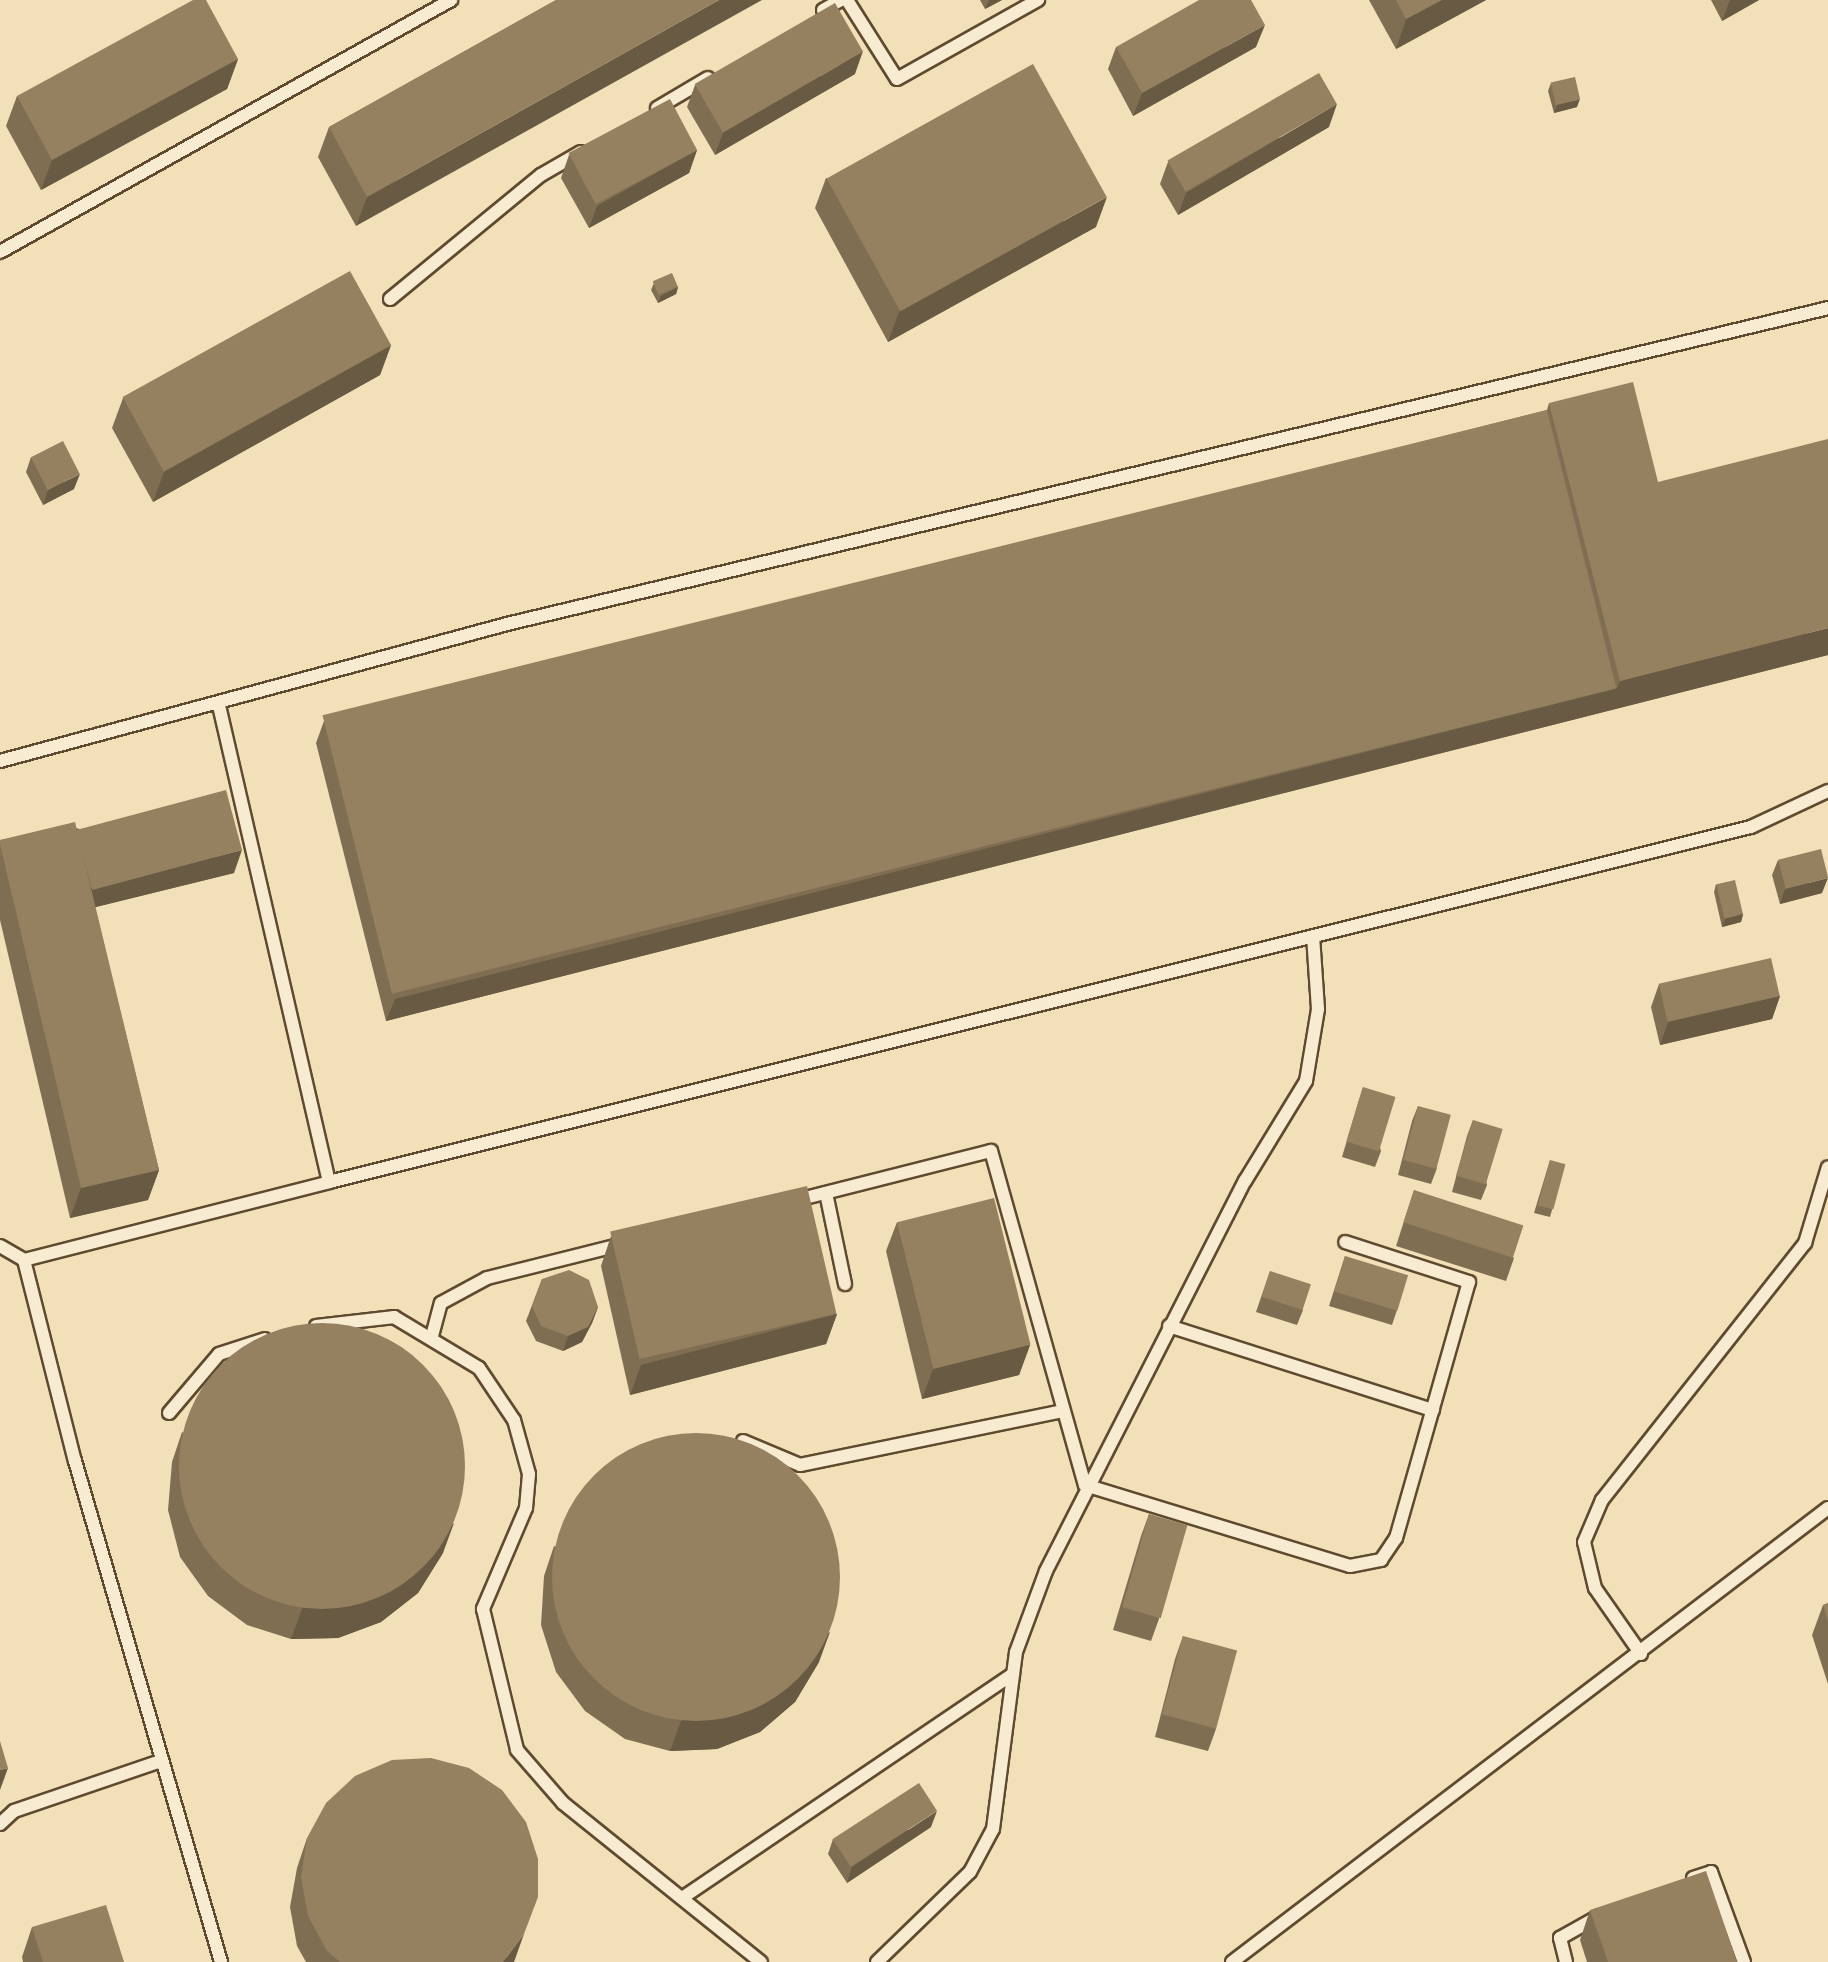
<!DOCTYPE html>
<style>
body{margin:0}
#map{position:relative;width:1828px;height:1962px;overflow:hidden;background:#f2e0b8;font-family:"Gentium Book Plus",serif}
div>[style]{position:absolute}
[style*='--x']{left:calc(var(--x)*1px);top:calc(var(--y)*1px);width:calc(var(--w)*1px);rotate:calc(var(--a)*1deg)}
.roads{filter:drop-shadow(2px 0 #604a2f) drop-shadow(-2px 0 #604a2f) drop-shadow(0 2px #604a2f) drop-shadow(0 -2px #604a2f)}
.service>*{height:12px;margin:-6px;padding:0 6px;transform-origin:6px;border-radius:6px;background:#f7ebd1}
.wall>*{inset:0;background:#806e53}
.shaded-wall>*{inset:0;background:#685a43}
.building>*{inset:0;background:#958060;transform-origin:0 0}
.round{border-radius:50%}
span{translate:-50% -50%;white-space:nowrap;text-align:center;line-height:1.15;-webkit-text-stroke:7px #f7ebd1;paint-order:stroke}
</style>
<div id="map">
<div class="roads">
<div class="service">
<div style="--x:847;--y:0;--w:93;--a:57.7"></div>
<div style="--x:897;--y:79;--w:162;--a:-29.3"></div>
<div style="--x:823;--y:10;--w:21;--a:-29"></div>
<div style="--x:657;--y:108;--w:59;--a:-30.5"></div>
<div style="--x:0;--y:252;--w:517;--a:-29.19"></div>
<div style="--x:390;--y:299;--w:195;--a:-39.4"></div>
<div style="--x:541;--y:175;--w:46;--a:-29.9"></div>
<div style="--x:0;--y:761;--w:525;--a:-15.12"></div>
<div style="--x:507;--y:624;--w:1358;--a:-13.45"></div>
<div style="--x:329;--y:1182;--w:1466;--a:-14.02"></div>
<div style="--x:1751;--y:827;--w:85;--a:-25.1"></div>
<div style="--x:826;--y:1193;--w:93;--a:78.2"></div>
<div style="--x:793;--y:1201;--w:204;--a:-14.2"></div>
<div style="--x:991;--y:1151;--w:347;--a:74.3"></div>
<div style="--x:1085;--y:1485;--w:277;--a:17"></div>
<div style="--x:1350;--y:1566;--w:32;--a:-11"></div>
<div style="--x:1381;--y:1560;--w:27;--a:-56"></div>
<div style="--x:1396;--y:1538;--w:266;--a:-74.1"></div>
<div style="--x:1469;--y:1282;--w:130;--a:-162.1"></div>
<div style="--x:0;--y:1246;--w:28;--a:30"></div>
<div style="--x:24;--y:1260;--w:207;--a:75.8"></div>
<div style="--x:75;--y:1461;--w:522;--a:73.75"></div>
<div style="--x:24;--y:1260;--w:315;--a:-14.3"></div>
<div style="--x:329;--y:1182;--w:489;--a:-103"></div>
<div style="--x:316;--y:1326;--w:79;--a:-6.6"></div>
<div style="--x:394;--y:1317;--w:99;--a:31"></div>
<div style="--x:479;--y:1368;--w:63;--a:56.1"></div>
<div style="--x:514;--y:1420;--w:56;--a:74.5"></div>
<div style="--x:529;--y:1474;--w:34;--a:95"></div>
<div style="--x:526;--y:1508;--w:110;--a:113.1"></div>
<div style="--x:483;--y:1609;--w:145;--a:76.4"></div>
<div style="--x:517;--y:1750;--w:70;--a:49"></div>
<div style="--x:563;--y:1803;--w:254;--a:38.8"></div>
<div style="--x:1169;--y:1326;--w:277;--a:17.7"></div>
<div style="--x:432;--y:1336;--w:34;--a:-75"></div>
<div style="--x:441;--y:1303;--w:52;--a:-28.5"></div>
<div style="--x:487;--y:1278;--w:140;--a:-14"></div>
<div style="--x:169;--y:1413;--w:77;--a:-49.7"></div>
<div style="--x:219;--y:1354;--w:48;--a:-18.1"></div>
<div style="--x:743;--y:1441;--w:62;--a:22.8"></div>
<div style="--x:800;--y:1465;--w:269;--a:-11.6"></div>
<div style="--x:1641;--y:1654;--w:80;--a:-124.9"></div>
<div style="--x:1595;--y:1588;--w:47;--a:-103.4"></div>
<div style="--x:1584;--y:1542;--w:46;--a:-66.8"></div>
<div style="--x:1602;--y:1500;--w:328;--a:-51.7"></div>
<div style="--x:1805;--y:1243;--w:79;--a:-73.2"></div>
<div style="--x:0;--y:1824;--w:19;--a:-43"></div>
<div style="--x:14;--y:1811;--w:155;--a:-18.8"></div>
<div style="--x:1693;--y:1878;--w:19;--a:-18"></div>
<div style="--x:1711;--y:1872;--w:96;--a:69.9"></div>
<div style="--x:685;--y:1896;--w:396;--a:-34.1"></div>
<div style="--x:877;--y:1962;--w:129;--a:-44.1"></div>
<div style="--x:970;--y:1872;--w:49;--a:-61.9"></div>
<div style="--x:993;--y:1829;--w:178;--a:-82.6"></div>
<div style="--x:1016;--y:1652;--w:86;--a:-69.7"></div>
<div style="--x:1046;--y:1571;--w:438;--a:-63"></div>
<div style="--x:1245;--y:1181;--w:117;--a:-58.6"></div>
<div style="--x:1306;--y:1081;--w:73;--a:-80.5"></div>
<div style="--x:1318;--y:1009;--w:73;--a:-93.9"></div>
<div style="--x:1232;--y:1962;--w:749;--a:-37.3"></div>
<div style="--x:1566;--y:1962;--w:25;--a:-104"></div>
<div style="--x:1560;--y:1938;--w:45;--a:-29.4"></div>
</div>
</div>
<div class="wall">
<div style="clip-path:polygon(556px 0,356px 226px,318px 157px,329px 127px)"></div>
<div style="clip-path:polygon(980px 0,1002px 0,985px 9px)"></div>
<div style="clip-path:polygon(1369px 0,1486px 0,1396px 49px)"></div>
<div style="clip-path:polygon(1711px 0,1759px 0,1722px 21px)"></div>
<div style="clip-path:polygon(1116px 47px,1256px 47px,1133px 116px,1108px 69px)"></div>
<div style="clip-path:polygon(238px 59px,227px 89px,41px 190px,6px 126px,17px 96px)"></div>
<div style="clip-path:polygon(855px 74px,715px 155px,687px 107px,695px 85px)"></div>
<div style="clip-path:polygon(1551px 83px,1577px 107px,1554px 113px,1548px 91px)"></div>
<div style="clip-path:polygon(1329px 127px,1178px 215px,1160px 184px,1168px 162px)"></div>
<div style="clip-path:polygon(697px 150px,689px 173px,589px 228px,561px 178px,569px 155px)"></div>
<div style="clip-path:polygon(826px 178px,1096px 227px,888px 342px,815px 208px)"></div>
<div style="clip-path:polygon(654px 283px,678px 287px,676px 294px,658px 303px,651px 290px)"></div>
<div style="clip-path:polygon(391px 345px,380px 375px,153px 502px,112px 428px,123px 398px)"></div>
<div style="clip-path:polygon(1549px 403px,1658px 482px,1828px 655px,386px 1021px,316px 743px,324px 721px,1547px 410px)"></div>
<div style="clip-path:polygon(31px 457px,74px 489px,43px 505px,26px 472px)"></div>
<div style="clip-path:polygon(76px 828px,234px 873px,95px 907px,159px 1170px,148px 1200px,70px 1218px,0 920px,0 840px)"></div>
<div style="clip-path:polygon(1778px 860px,1822px 893px,1780px 904px,1772px 875px)"></div>
<div style="clip-path:polygon(1716px 884px,1743px 914px,1741px 922px,1722px 927px,1714px 892px)"></div>
<div style="clip-path:polygon(1659px 984px,1780px 996px,1772px 1019px,1660px 1045px,1651px 1007px)"></div>
<div style="clip-path:polygon(1363px 1087px,1381px 1151px,1375px 1167px,1342px 1157px,1358px 1103px)"></div>
<div style="clip-path:polygon(1418px 1106px,1437px 1168px,1431px 1184px,1398px 1175px,1412px 1121px)"></div>
<div style="clip-path:polygon(1473px 1120px,1487px 1185px,1481px 1200px,1452px 1192px,1467px 1136px)"></div>
<div style="clip-path:polygon(1550px 1160px,1552px 1210px,1550px 1217px,1534px 1213px)"></div>
<div style="clip-path:polygon(1414px 1190px,1514px 1258px,1506px 1281px,1396px 1246px)"></div>
<div style="clip-path:polygon(897px 1222px,1030px 1345px,1019px 1375px,922px 1399px,886px 1251px)"></div>
<div style="clip-path:polygon(611px 1236px,837px 1314px,826px 1344px,630px 1395px,601px 1266px)"></div>
<div style="clip-path:polygon(1345px 1256px,1397px 1310px,1392px 1325px,1329px 1306px)"></div>
<div style="clip-path:polygon(1270px 1271px,1303px 1310px,1297px 1325px,1256px 1312px)"></div>
<div style="clip-path:polygon(542px 1279px,598px 1307px,592px 1323px,582px 1342px,563px 1351px,536px 1341px,526px 1321px)"></div>
<div style="clip-path:polygon(182px 1432px,443px 1553px,418px 1593px,381px 1622px,338px 1638px,291px 1639px,247px 1625px,208px 1596px,180px 1557px,168px 1510px,172px 1462px)"></div>
<div style="clip-path:polygon(1149px 1514px,1159px 1619px,1151px 1641px,1113px 1630px,1141px 1536px)"></div>
<div style="clip-path:polygon(554px 1546px,819px 1662px,795px 1702px,760px 1732px,717px 1749px,670px 1751px,625px 1739px,585px 1711px,556px 1672px,541px 1625px,544px 1576px)"></div>
<div style="clip-path:polygon(1828px 1603px,1828px 1684px,1812px 1635px,1823px 1605px)"></div>
<div style="clip-path:polygon(1183px 1636px,1216px 1729px,1208px 1751px,1155px 1737px,1175px 1659px)"></div>
<div style="clip-path:polygon(931px 1827px,847px 1883px,828px 1854px,833px 1839px)"></div>
<div style="clip-path:polygon(307px 1838px,514px 1962px,306px 1962px,297px 1946px,290px 1907px,297px 1868px)"></div>
<div style="clip-path:polygon(1590px 1910px,1737px 1962px,1587px 1962px,1580px 1940px)"></div>
<div style="clip-path:polygon(32px 1927px,124px 1962px,23px 1962px,22px 1957px)"></div>
</div>
<div class="shaded-wall">
<div style="clip-path:polygon(719px 0,762px 0,356px 226px,367px 197px)"></div>
<div style="clip-path:polygon(989px 0,1002px 0,985px 9px)"></div>
<div style="clip-path:polygon(1442px 0,1486px 0,1396px 49px,1406px 19px)"></div>
<div style="clip-path:polygon(1730px 0,1759px 0,1722px 21px)"></div>
<div style="clip-path:polygon(1265px 25px,1256px 47px,1133px 116px,1142px 93px)"></div>
<div style="clip-path:polygon(863px 51px,855px 74px,715px 155px,723px 133px)"></div>
<div style="clip-path:polygon(238px 59px,227px 89px,41px 190px,52px 160px)"></div>
<div style="clip-path:polygon(1580px 99px,1577px 107px,1554px 113px,1557px 105px)"></div>
<div style="clip-path:polygon(1337px 104px,1329px 127px,1178px 215px,1186px 193px)"></div>
<div style="clip-path:polygon(697px 150px,689px 173px,589px 228px,597px 206px)"></div>
<div style="clip-path:polygon(1107px 197px,1096px 227px,888px 342px,899px 312px)"></div>
<div style="clip-path:polygon(678px 287px,676px 294px,658px 303px,661px 296px)"></div>
<div style="clip-path:polygon(391px 345px,380px 375px,153px 502px,164px 472px)"></div>
<div style="clip-path:polygon(80px 474px,74px 489px,43px 505px,48px 490px)"></div>
<div style="clip-path:polygon(1828px 628px,1828px 655px,386px 1021px,395px 999px,1617px 688px,1620px 681px)"></div>
<div style="clip-path:polygon(242px 850px,234px 873px,80px 911px,88px 889px)"></div>
<div style="clip-path:polygon(1828px 878px,1822px 893px,1780px 904px,1785px 889px)"></div>
<div style="clip-path:polygon(1743px 914px,1741px 922px,1722px 927px,1725px 919px)"></div>
<div style="clip-path:polygon(1780px 996px,1772px 1019px,1660px 1045px,1668px 1022px)"></div>
<div style="clip-path:polygon(159px 1170px,148px 1200px,70px 1218px,81px 1188px)"></div>
<div style="clip-path:polygon(598px 1307px,592px 1323px,582px 1342px,563px 1351px,568px 1336px)"></div>
<div style="clip-path:polygon(837px 1314px,826px 1344px,630px 1395px,641px 1365px)"></div>
<div style="clip-path:polygon(1030px 1345px,1019px 1375px,922px 1399px,933px 1369px)"></div>
<div style="clip-path:polygon(454px 1523px,443px 1553px,418px 1593px,381px 1622px,338px 1638px,291px 1639px,302px 1609px)"></div>
<div style="clip-path:polygon(830px 1632px,819px 1662px,795px 1702px,760px 1732px,717px 1749px,670px 1751px,681px 1721px)"></div>
<div style="clip-path:polygon(8px 1768px,0 1790px,0 1770px)"></div>
<div style="clip-path:polygon(937px 1811px,931px 1827px,847px 1883px,852px 1867px)"></div>
<div style="clip-path:polygon(524px 1934px,514px 1962px,503px 1962px)"></div>
</div>
<div class="building">
<div style="clip-path:polygon(193px 0,206px 0,238px 59px,52px 160px,17px 96px)"></div>
<div style="clip-path:polygon(556px 0,719px 0,367px 197px,329px 127px)"></div>
<div style="clip-path:polygon(1199px 0,1251px 0,1265px 25px,1142px 93px,1116px 47px)"></div>
<div style="clip-path:polygon(1396px 0,1442px 0,1406px 19px)"></div>
<div style="left:835px;top:3px;width:56px;height:162px;rotate:60deg"></div>
<div style="left:1033px;top:64px;width:152px;height:236px;rotate:61deg"></div>
<div style="left:1319px;top:73px;width:36px;height:175px;rotate:60deg"></div>
<div style="left:1575px;top:77px;width:23px;height:25px;rotate:77deg"></div>
<div style="left:670px;top:99px;width:58px;height:115px;rotate:62deg"></div>
<div style="left:350px;top:271px;width:85px;height:260px;rotate:61deg"></div>
<div style="left:672px;top:273px;width:15px;height:21px;rotate:67deg"></div>
<div style="clip-path:polygon(1633px 382px,1658px 482px,1828px 439px,1828px 628px,1620px 681px,1549px 403px)"></div>
<div style="left:1547px;top:410px;width:287px;height:1262px;rotate:76deg"></div>
<div style="left:63px;top:441px;width:37px;height:36px;rotate:63deg"></div>
<div style="left:226px;top:790px;width:62px;height:155px;rotate:75deg"></div>
<div style="clip-path:polygon(75px 822px,159px 1170px,81px 1188px,0 844px,0 840px)"></div>
<div style="left:1821px;top:849px;width:30px;height:44px;rotate:76deg"></div>
<div style="left:1735px;top:880px;width:35px;height:19px;rotate:77deg"></div>
<div style="left:1771px;top:958px;width:39px;height:115px;rotate:77deg"></div>
<div style="left:1363px;top:1087px;width:34px;height:57px;rotate:17deg"></div>
<div style="left:1418px;top:1106px;width:34px;height:56px;rotate:15deg"></div>
<div style="left:1473px;top:1120px;width:31px;height:58px;rotate:17deg"></div>
<div style="left:1550px;top:1160px;width:16px;height:47px;rotate:15deg"></div>
<div style="left:807px;top:1186px;width:131px;height:202px;rotate:77deg"></div>
<div style="left:1414px;top:1190px;width:115px;height:34px;rotate:18deg"></div>
<div style="left:994px;top:1198px;width:151px;height:100px;rotate:76deg"></div>
<div style="left:1345px;top:1256px;width:66px;height:37px;rotate:17deg"></div>
<div style="clip-path:polygon(569px 1270px,589px 1280px,598px 1307px,588px 1327px,568px 1336px,541px 1326px,532px 1306px,542px 1279px)"></div>
<div style="left:1270px;top:1271px;width:43px;height:27px;rotate:18deg"></div>
<div class="round" style="left:179px;top:1323px;width:286px;height:286px"></div>
<div class="round" style="left:552px;top:1433px;width:288px;height:288px"></div>
<div style="left:1149px;top:1514px;width:40px;height:97px;rotate:16deg"></div>
<div style="clip-path:polygon(1828px 1603px,1828px 1621px,1823px 1605px)"></div>
<div style="left:1183px;top:1636px;width:56px;height:81px;rotate:15deg"></div>
<div style="clip-path:polygon(0 1741px,8px 1768px,0 1770px)"></div>
<div style="clip-path:polygon(431px 1758px,469px 1768px,502px 1790px,526px 1822px,538px 1859px,538px 1897px,524px 1934px,503px 1962px,340px 1962px,327px 1951px,308px 1916px,301px 1877px,307px 1838px,326px 1803px,355px 1776px,392px 1760px)"></div>
<div style="left:919px;top:1783px;width:33px;height:103px;rotate:57deg"></div>
<div style="clip-path:polygon(1706px 1871px,1737px 1962px,1608px 1962px,1590px 1910px)"></div>
<div style="clip-path:polygon(106px 1905px,124px 1962px,43px 1962px,32px 1927px)"></div>
</div>
</div>
